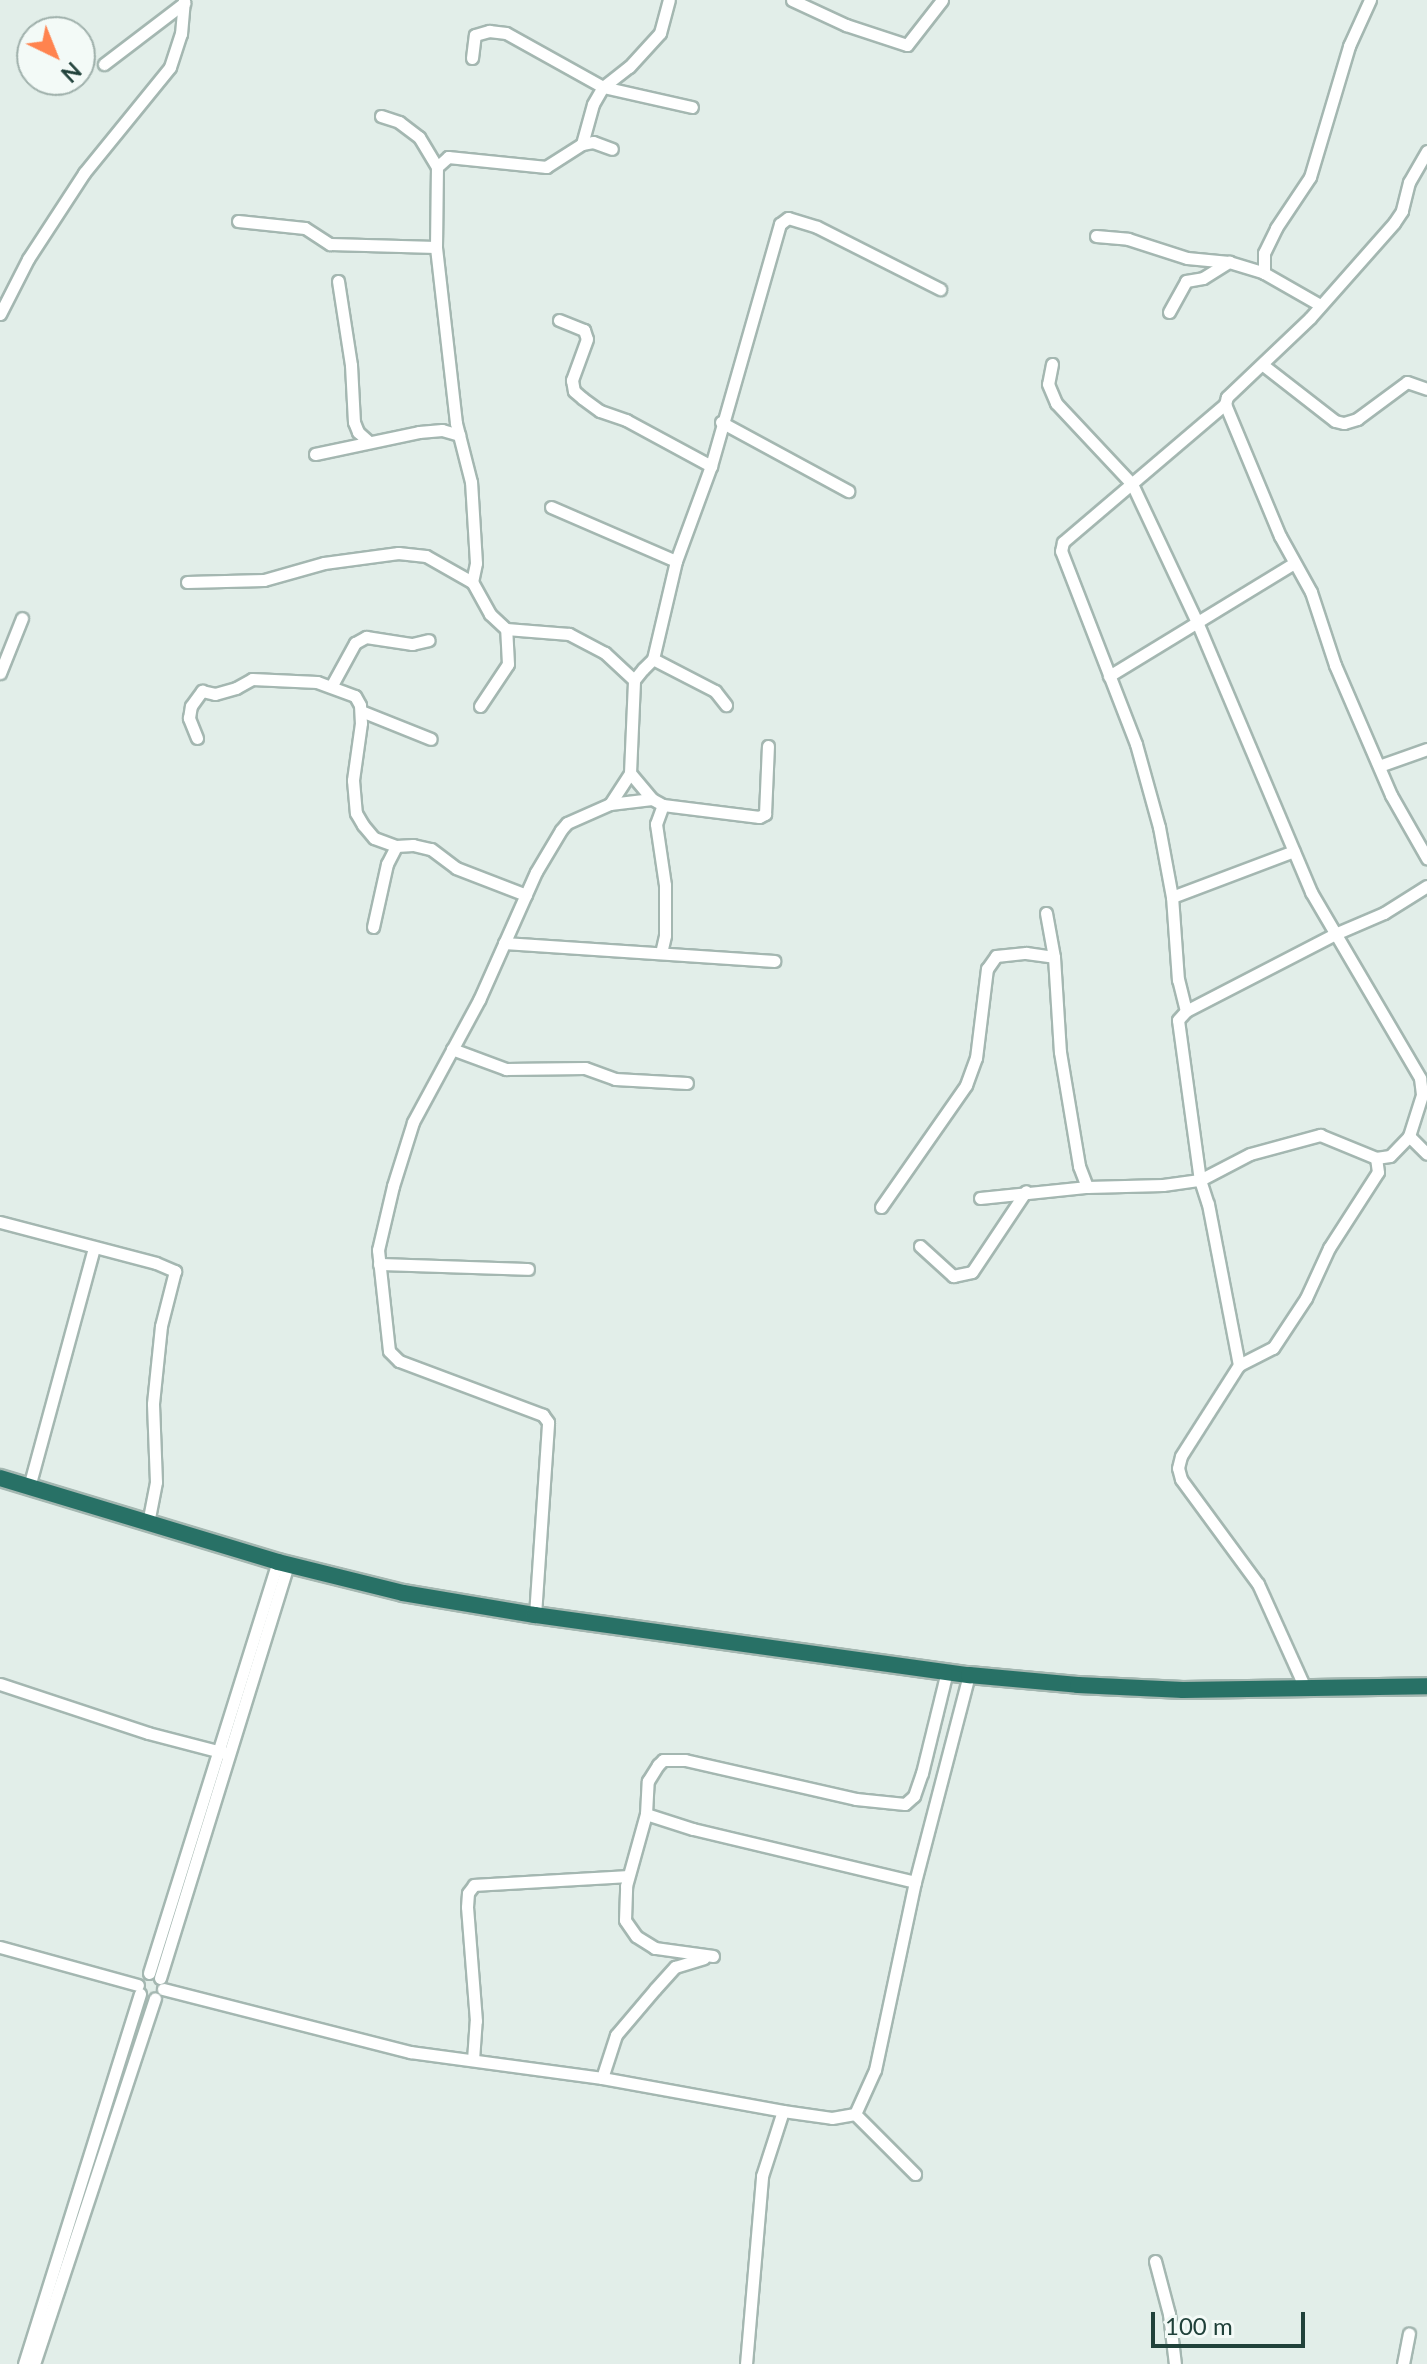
<!DOCTYPE html>
<style>
body{margin:0}
#map{position:relative;width:1427px;height:2364px;overflow:hidden;background:#e2eee9;font-family:Lato,sans-serif}
div>[style]{position:absolute}
[style*='--x']{left:calc(var(--x)*1px);top:calc(var(--y)*1px);width:calc(var(--w)*1px);rotate:calc(var(--a)*1deg)}
.roads{filter:drop-shadow(2px 0 #a4b7b1) drop-shadow(-2px 0 #a4b7b1) drop-shadow(0 2px #a4b7b1) drop-shadow(0 -2px #a4b7b1)}
.minor>*{height:11px;margin:-5.5px;padding:0 5.5px;transform-origin:5.5px;border-radius:5.5px;background:#fff}
.highway>*{height:16px;margin:-8px;padding:0 8px;transform-origin:8px;border-radius:8px;background:#287166}
span{translate:-50% -50%;white-space:nowrap;text-align:center;line-height:1.15;-webkit-text-stroke:8px #f3faf7;paint-order:stroke}
.north{position:absolute;left:16px;top:16px;width:80px;height:80px;box-sizing:border-box;background:#f3faf7;border:2px solid #9fb0ab;border-radius:50%;rotate:137deg;font-size:22px;font-weight:700;line-height:32px;text-align:center;color:#20413a}
.north::after{content:'';display:block;margin:auto;width:28px;height:36px;background:#ff834f;clip-path:polygon(50% 0,100% 100%,50% 72%,0 100%)}
.scale{position:absolute;left:1151px;top:2312px;width:154px;height:36px;box-sizing:border-box;border:4px solid #20413a;border-top:0;padding-left:10px;font-size:24px;line-height:28px;white-space:nowrap;color:#20413a;-webkit-text-stroke:6px #f3faf7;paint-order:stroke}
</style>
<div id="map">
<div class="roads">
<div class="minor">
<div style="--x:792;--y:0;--w:60;--a:24.8"></div>
<div style="--x:846;--y:25;--w:64;--a:18.2"></div>
<div style="--x:907;--y:45;--w:57;--a:-52.1"></div>
<div style="--x:472;--y:58;--w:23;--a:-83"></div>
<div style="--x:475;--y:35;--w:15;--a:-16"></div>
<div style="--x:489;--y:31;--w:17;--a:7"></div>
<div style="--x:506;--y:33;--w:111;--a:29.1"></div>
<div style="--x:603;--y:87;--w:91;--a:12.7"></div>
<div style="--x:104;--y:64;--w:101;--a:-37.3"></div>
<div style="--x:381;--y:116;--w:19;--a:18"></div>
<div style="--x:399;--y:122;--w:25;--a:37"></div>
<div style="--x:419;--y:137;--w:35;--a:59"></div>
<div style="--x:582;--y:144;--w:11;--a:-10"></div>
<div style="--x:593;--y:142;--w:20;--a:20"></div>
<div style="--x:1427;--y:151;--w:36;--a:120"></div>
<div style="--x:1409;--y:182;--w:30;--a:104"></div>
<div style="--x:1402;--y:211;--w:14;--a:124"></div>
<div style="--x:1394;--y:223;--w:127;--a:131.5"></div>
<div style="--x:1310;--y:318;--w:115;--a:136.4"></div>
<div style="--x:1227;--y:397;--w:7;--a:106"></div>
<div style="--x:1225;--y:404;--w:143;--a:67.4"></div>
<div style="--x:1280;--y:536;--w:64;--a:61"></div>
<div style="--x:1311;--y:592;--w:77;--a:71.8"></div>
<div style="--x:1335;--y:665;--w:142;--a:66.7"></div>
<div style="--x:1391;--y:795;--w:73;--a:60.3"></div>
<div style="--x:238;--y:221;--w:67;--a:6"></div>
<div style="--x:305;--y:228;--w:30;--a:33"></div>
<div style="--x:330;--y:244;--w:106;--a:1.6"></div>
<div style="--x:1096;--y:236;--w:32;--a:5"></div>
<div style="--x:1128;--y:239;--w:62;--a:17.9"></div>
<div style="--x:1187;--y:258;--w:42;--a:5.4"></div>
<div style="--x:1264;--y:273;--w:64;--a:29.7"></div>
<div style="--x:338;--y:281;--w:85;--a:81.2"></div>
<div style="--x:351;--y:365;--w:57;--a:87"></div>
<div style="--x:354;--y:422;--w:11;--a:68"></div>
<div style="--x:358;--y:432;--w:15;--a:42"></div>
<div style="--x:1169;--y:312;--w:35;--a:-61"></div>
<div style="--x:1186;--y:281;--w:17;--a:-10"></div>
<div style="--x:1203;--y:278;--w:31;--a:-32"></div>
<div style="--x:1229;--y:262;--w:37;--a:17"></div>
<div style="--x:1264;--y:273;--w:20;--a:-90"></div>
<div style="--x:1264;--y:253;--w:28;--a:-64"></div>
<div style="--x:1276;--y:228;--w:61;--a:-56.3"></div>
<div style="--x:1310;--y:177;--w:137;--a:-73.4"></div>
<div style="--x:1349;--y:46;--w:51;--a:-65.5"></div>
<div style="--x:0;--y:314;--w:62;--a:-63"></div>
<div style="--x:28;--y:259;--w:103;--a:-56.9"></div>
<div style="--x:84;--y:173;--w:136;--a:-50.9"></div>
<div style="--x:170;--y:67;--w:35;--a:-72"></div>
<div style="--x:181;--y:34;--w:34;--a:-85"></div>
<div style="--x:559;--y:320;--w:27;--a:22"></div>
<div style="--x:584;--y:330;--w:9;--a:72"></div>
<div style="--x:587;--y:339;--w:44;--a:110.1"></div>
<div style="--x:572;--y:380;--w:11;--a:80"></div>
<div style="--x:574;--y:391;--w:11;--a:41"></div>
<div style="--x:582;--y:398;--w:22;--a:36"></div>
<div style="--x:600;--y:411;--w:28;--a:19"></div>
<div style="--x:626;--y:420;--w:97;--a:28.4"></div>
<div style="--x:1052;--y:364;--w:20;--a:101"></div>
<div style="--x:1048;--y:384;--w:21;--a:67"></div>
<div style="--x:1056;--y:403;--w:111;--a:46.8"></div>
<div style="--x:1132;--y:484;--w:153;--a:64.8"></div>
<div style="--x:1197;--y:622;--w:293;--a:67.1"></div>
<div style="--x:1311;--y:892;--w:216;--a:59.6"></div>
<div style="--x:1420;--y:1078;--w:17;--a:83"></div>
<div style="--x:1422;--y:1095;--w:43;--a:107.6"></div>
<div style="--x:1263;--y:365;--w:91;--a:37.9"></div>
<div style="--x:1335;--y:421;--w:9;--a:13"></div>
<div style="--x:1344;--y:423;--w:14;--a:-17"></div>
<div style="--x:1357;--y:419;--w:62;--a:-36.5"></div>
<div style="--x:1407;--y:382;--w:21;--a:19"></div>
<div style="--x:721;--y:422;--w:145;--a:28.5"></div>
<div style="--x:315;--y:454;--w:106;--a:-11.9"></div>
<div style="--x:419;--y:432;--w:23;--a:-5"></div>
<div style="--x:442;--y:430;--w:18;--a:16"></div>
<div style="--x:551;--y:507;--w:136;--a:23.4"></div>
<div style="--x:676;--y:561;--w:101;--a:103.2"></div>
<div style="--x:676;--y:561;--w:101;--a:-69.8"></div>
<div style="--x:711;--y:466;--w:252;--a:-74.1"></div>
<div style="--x:780;--y:224;--w:10;--a:-37"></div>
<div style="--x:788;--y:218;--w:30;--a:17"></div>
<div style="--x:817;--y:227;--w:138;--a:26.8"></div>
<div style="--x:187;--y:582;--w:77;--a:-1.5"></div>
<div style="--x:264;--y:580;--w:62;--a:-15.8"></div>
<div style="--x:324;--y:563;--w:75;--a:-7.7"></div>
<div style="--x:398;--y:553;--w:28;--a:6"></div>
<div style="--x:426;--y:556;--w:53;--a:29.5"></div>
<div style="--x:0;--y:673;--w:59;--a:-68.2"></div>
<div style="--x:1109;--y:676;--w:217;--a:-31.4"></div>
<div style="--x:634;--y:680;--w:40;--a:-137"></div>
<div style="--x:605;--y:653;--w:41;--a:-152.2"></div>
<div style="--x:569;--y:634;--w:63;--a:-175.5"></div>
<div style="--x:506;--y:629;--w:22;--a:-137"></div>
<div style="--x:490;--y:614;--w:37;--a:-119"></div>
<div style="--x:472;--y:582;--w:19;--a:-78"></div>
<div style="--x:476;--y:563;--w:81;--a:-93.5"></div>
<div style="--x:471;--y:482;--w:61;--a:-104.3"></div>
<div style="--x:456;--y:423;--w:177;--a:-96.5"></div>
<div style="--x:436;--y:247;--w:80;--a:-89.3"></div>
<div style="--x:437;--y:167;--w:15;--a:-42"></div>
<div style="--x:448;--y:157;--w:99;--a:5.8"></div>
<div style="--x:546;--y:167;--w:43;--a:-32.6"></div>
<div style="--x:582;--y:144;--w:41;--a:-74.6"></div>
<div style="--x:593;--y:104;--w:20;--a:-60"></div>
<div style="--x:603;--y:87;--w:33;--a:-38"></div>
<div style="--x:629;--y:67;--w:46;--a:-47.6"></div>
<div style="--x:660;--y:33;--w:34;--a:-75"></div>
<div style="--x:332;--y:685;--w:48;--a:-61.3"></div>
<div style="--x:355;--y:643;--w:13;--a:-29"></div>
<div style="--x:366;--y:637;--w:47;--a:8.7"></div>
<div style="--x:412;--y:644;--w:17;--a:-13"></div>
<div style="--x:480;--y:706;--w:50;--a:-56.3"></div>
<div style="--x:508;--y:664;--w:35;--a:-93"></div>
<div style="--x:361;--y:711;--w:75;--a:21.8"></div>
<div style="--x:197;--y:738;--w:22;--a:-112"></div>
<div style="--x:189;--y:718;--w:12;--a:-81"></div>
<div style="--x:191;--y:706;--w:19;--a:-54"></div>
<div style="--x:202;--y:691;--w:13;--a:13"></div>
<div style="--x:215;--y:694;--w:22;--a:-16"></div>
<div style="--x:236;--y:688;--w:18;--a:-29"></div>
<div style="--x:252;--y:679;--w:65;--a:2.6"></div>
<div style="--x:317;--y:682;--w:40;--a:20.2"></div>
<div style="--x:355;--y:696;--w:10;--a:61"></div>
<div style="--x:360;--y:705;--w:18;--a:87"></div>
<div style="--x:361;--y:723;--w:58;--a:98"></div>
<div style="--x:353;--y:780;--w:33;--a:85"></div>
<div style="--x:356;--y:813;--w:14;--a:60"></div>
<div style="--x:363;--y:825;--w:17;--a:50"></div>
<div style="--x:374;--y:838;--w:23;--a:20"></div>
<div style="--x:396;--y:846;--w:17;--a:-3"></div>
<div style="--x:413;--y:845;--w:18;--a:13"></div>
<div style="--x:431;--y:849;--w:31;--a:37"></div>
<div style="--x:456;--y:868;--w:75;--a:21.1"></div>
<div style="--x:1379;--y:766;--w:51;--a:-19.5"></div>
<div style="--x:652;--y:799;--w:34;--a:-130"></div>
<div style="--x:630;--y:773;--w:93;--a:-87.5"></div>
<div style="--x:634;--y:680;--w:14;--a:-51"></div>
<div style="--x:643;--y:669;--w:14;--a:-45"></div>
<div style="--x:653;--y:659;--w:70;--a:27.3"></div>
<div style="--x:715;--y:691;--w:18;--a:52"></div>
<div style="--x:610;--y:804;--w:37;--a:-57"></div>
<div style="--x:1427;--y:886;--w:51;--a:147.9"></div>
<div style="--x:1384;--y:913;--w:53;--a:156.8"></div>
<div style="--x:1335;--y:934;--w:168;--a:152.7"></div>
<div style="--x:1186;--y:1011;--w:12;--a:132"></div>
<div style="--x:1178;--y:1020;--w:162;--a:82.2"></div>
<div style="--x:1200;--y:1180;--w:56;--a:-27.5"></div>
<div style="--x:1250;--y:1154;--w:73;--a:-15.2"></div>
<div style="--x:1320;--y:1135;--w:61;--a:22.3"></div>
<div style="--x:1376;--y:1158;--w:14;--a:-8"></div>
<div style="--x:1390;--y:1156;--w:28;--a:-46"></div>
<div style="--x:1409;--y:1136;--w:25;--a:45"></div>
<div style="--x:1172;--y:897;--w:130;--a:-20.7"></div>
<div style="--x:1046;--y:913;--w:45;--a:79.7"></div>
<div style="--x:1054;--y:957;--w:95;--a:86.4"></div>
<div style="--x:1060;--y:1052;--w:116;--a:80.5"></div>
<div style="--x:1079;--y:1166;--w:22;--a:69"></div>
<div style="--x:1087;--y:1187;--w:76;--a:-1.5"></div>
<div style="--x:1163;--y:1185;--w:37;--a:-8"></div>
<div style="--x:1200;--y:1180;--w:25;--a:72"></div>
<div style="--x:1208;--y:1204;--w:164;--a:79.1"></div>
<div style="--x:373;--y:927;--w:65;--a:-77.5"></div>
<div style="--x:387;--y:864;--w:20;--a:-63"></div>
<div style="--x:504;--y:943;--w:271;--a:3.8"></div>
<div style="--x:661;--y:953;--w:18;--a:-77"></div>
<div style="--x:665;--y:935;--w:50;--a:-90"></div>
<div style="--x:665;--y:885;--w:62;--a:-98.4"></div>
<div style="--x:656;--y:824;--w:20;--a:-70"></div>
<div style="--x:1186;--y:1011;--w:32;--a:-104"></div>
<div style="--x:1178;--y:980;--w:83;--a:-94.1"></div>
<div style="--x:1172;--y:897;--w:71;--a:-100.5"></div>
<div style="--x:1159;--y:827;--w:86;--a:-105.5"></div>
<div style="--x:1136;--y:744;--w:207;--a:-111.2"></div>
<div style="--x:1061;--y:551;--w:9;--a:-77"></div>
<div style="--x:1063;--y:542;--w:213;--a:-40.4"></div>
<div style="--x:452;--y:1049;--w:58;--a:20.3"></div>
<div style="--x:506;--y:1069;--w:79;--a:-0.7"></div>
<div style="--x:585;--y:1068;--w:32;--a:20"></div>
<div style="--x:615;--y:1079;--w:72;--a:3.2"></div>
<div style="--x:980;--y:1198;--w:108;--a:-5.9"></div>
<div style="--x:881;--y:1207;--w:149;--a:-55.1"></div>
<div style="--x:966;--y:1085;--w:29;--a:-70"></div>
<div style="--x:976;--y:1058;--w:90;--a:-83"></div>
<div style="--x:987;--y:969;--w:16;--a:-55"></div>
<div style="--x:996;--y:956;--w:30;--a:-6"></div>
<div style="--x:1026;--y:953;--w:28;--a:8"></div>
<div style="--x:0;--y:1222;--w:161;--a:14.7"></div>
<div style="--x:156;--y:1263;--w:21;--a:23"></div>
<div style="--x:175;--y:1271;--w:57;--a:104.3"></div>
<div style="--x:161;--y:1326;--w:78;--a:95.9"></div>
<div style="--x:153;--y:1404;--w:78;--a:87.8"></div>
<div style="--x:156;--y:1482;--w:42;--a:101"></div>
<div style="--x:920;--y:1246;--w:45;--a:42.3"></div>
<div style="--x:953;--y:1276;--w:19;--a:-12"></div>
<div style="--x:972;--y:1272;--w:97;--a:-56.3"></div>
<div style="--x:379;--y:1264;--w:149;--a:1.9"></div>
<div style="--x:29;--y:1487;--w:248;--a:-74.8"></div>
<div style="--x:535;--y:1615;--w:193;--a:-86.1"></div>
<div style="--x:548;--y:1422;--w:9;--a:-126"></div>
<div style="--x:543;--y:1415;--w:154;--a:-159.4"></div>
<div style="--x:399;--y:1361;--w:14;--a:-135"></div>
<div style="--x:389;--y:1351;--w:102;--a:-96.2"></div>
<div style="--x:378;--y:1250;--w:66;--a:-76.8"></div>
<div style="--x:393;--y:1186;--w:67;--a:-72.6"></div>
<div style="--x:413;--y:1122;--w:139;--a:-61.6"></div>
<div style="--x:479;--y:1000;--w:140;--a:-66"></div>
<div style="--x:536;--y:872;--w:49;--a:-59.2"></div>
<div style="--x:561;--y:830;--w:9;--a:-49"></div>
<div style="--x:567;--y:823;--w:47;--a:-23.8"></div>
<div style="--x:610;--y:804;--w:42;--a:-6.8"></div>
<div style="--x:652;--y:799;--w:13;--a:29"></div>
<div style="--x:663;--y:805;--w:97;--a:7.1"></div>
<div style="--x:759;--y:817;--w:7;--a:-27"></div>
<div style="--x:765;--y:814;--w:68;--a:-87.5"></div>
<div style="--x:0;--y:1684;--w:156;--a:18.3"></div>
<div style="--x:148;--y:1733;--w:80;--a:14.6"></div>
<div style="--x:1305;--y:1688;--w:114;--a:-114.3"></div>
<div style="--x:1258;--y:1584;--w:130;--a:-126.3"></div>
<div style="--x:1181;--y:1479;--w:11;--a:-105"></div>
<div style="--x:1178;--y:1468;--w:12;--a:-76"></div>
<div style="--x:1181;--y:1456;--w:108;--a:-57.5"></div>
<div style="--x:1239;--y:1365;--w:38;--a:-27"></div>
<div style="--x:1273;--y:1348;--w:60;--a:-56.6"></div>
<div style="--x:1306;--y:1298;--w:55;--a:-65.3"></div>
<div style="--x:1329;--y:1248;--w:90;--a:-57.2"></div>
<div style="--x:1378;--y:1172;--w:14;--a:-98"></div>
<div style="--x:646;--y:1814;--w:49;--a:17.7"></div>
<div style="--x:693;--y:1829;--w:228;--a:13.4"></div>
<div style="--x:0;--y:1947;--w:143;--a:15.4"></div>
<div style="--x:713;--y:1956;--w:59;--a:-172.1"></div>
<div style="--x:655;--y:1948;--w:22;--a:-148"></div>
<div style="--x:636;--y:1936;--w:19;--a:-125"></div>
<div style="--x:625;--y:1920;--w:34;--a:-88"></div>
<div style="--x:626;--y:1886;--w:75;--a:-74.5"></div>
<div style="--x:646;--y:1814;--w:33;--a:-87"></div>
<div style="--x:648;--y:1781;--w:19;--a:-58"></div>
<div style="--x:658;--y:1765;--w:7;--a:-45"></div>
<div style="--x:663;--y:1760;--w:22;--a:0"></div>
<div style="--x:685;--y:1760;--w:175;--a:12.8"></div>
<div style="--x:856;--y:1799;--w:49;--a:5.8"></div>
<div style="--x:905;--y:1804;--w:12;--a:-42"></div>
<div style="--x:914;--y:1796;--w:24;--a:-71"></div>
<div style="--x:922;--y:1773;--w:105;--a:-76.2"></div>
<div style="--x:149;--y:1973;--w:431;--a:-72.6"></div>
<div style="--x:160;--y:1978;--w:432;--a:-72.8"></div>
<div style="--x:163;--y:1989;--w:255;--a:14.3"></div>
<div style="--x:410;--y:2052;--w:194;--a:7.7"></div>
<div style="--x:602;--y:2078;--w:184;--a:10.3"></div>
<div style="--x:783;--y:2111;--w:49;--a:8.1"></div>
<div style="--x:832;--y:2118;--w:23;--a:-10"></div>
<div style="--x:855;--y:2114;--w:48;--a:-65.6"></div>
<div style="--x:875;--y:2070;--w:192;--a:-78"></div>
<div style="--x:915;--y:1882;--w:214;--a:-75.4"></div>
<div style="--x:473;--y:2060;--w:39;--a:-86"></div>
<div style="--x:476;--y:2021;--w:114;--a:-94.5"></div>
<div style="--x:467;--y:1907;--w:14;--a:-86"></div>
<div style="--x:468;--y:1893;--w:10;--a:-53"></div>
<div style="--x:474;--y:1885;--w:154;--a:-3.3"></div>
<div style="--x:602;--y:2078;--w:45;--a:-72"></div>
<div style="--x:616;--y:2035;--w:60;--a:-49.7"></div>
<div style="--x:655;--y:1989;--w:30;--a:-48"></div>
<div style="--x:675;--y:1967;--w:30;--a:-17"></div>
<div style="--x:855;--y:2114;--w:85;--a:45"></div>
<div style="--x:1155;--y:2261;--w:55;--a:75.2"></div>
<div style="--x:1169;--y:2314;--w:50;--a:83.2"></div>
<div style="--x:24;--y:2364;--w:388;--a:-72.6"></div>
<div style="--x:34;--y:2364;--w:385;--a:-71.7"></div>
<div style="--x:746;--y:2364;--w:189;--a:-85.1"></div>
<div style="--x:762;--y:2176;--w:68;--a:-72.1"></div>
<div style="--x:1403;--y:2364;--w:31;--a:-79"></div>
</div>
<div class="highway">
<div style="--x:0;--y:1478;--w:290;--a:16.8"></div>
<div style="--x:278;--y:1562;--w:129;--a:13.9"></div>
<div style="--x:403;--y:1593;--w:134;--a:9.5"></div>
<div style="--x:535;--y:1615;--w:438;--a:7.9"></div>
<div style="--x:969;--y:1675;--w:109;--a:5.2"></div>
<div style="--x:1078;--y:1685;--w:105;--a:2.7"></div>
<div style="--x:1183;--y:1690;--w:244;--a:-0.9"></div>
</div>
</div>
<div class="north">N</div>
<div class="scale">100 m</div>
</div>
